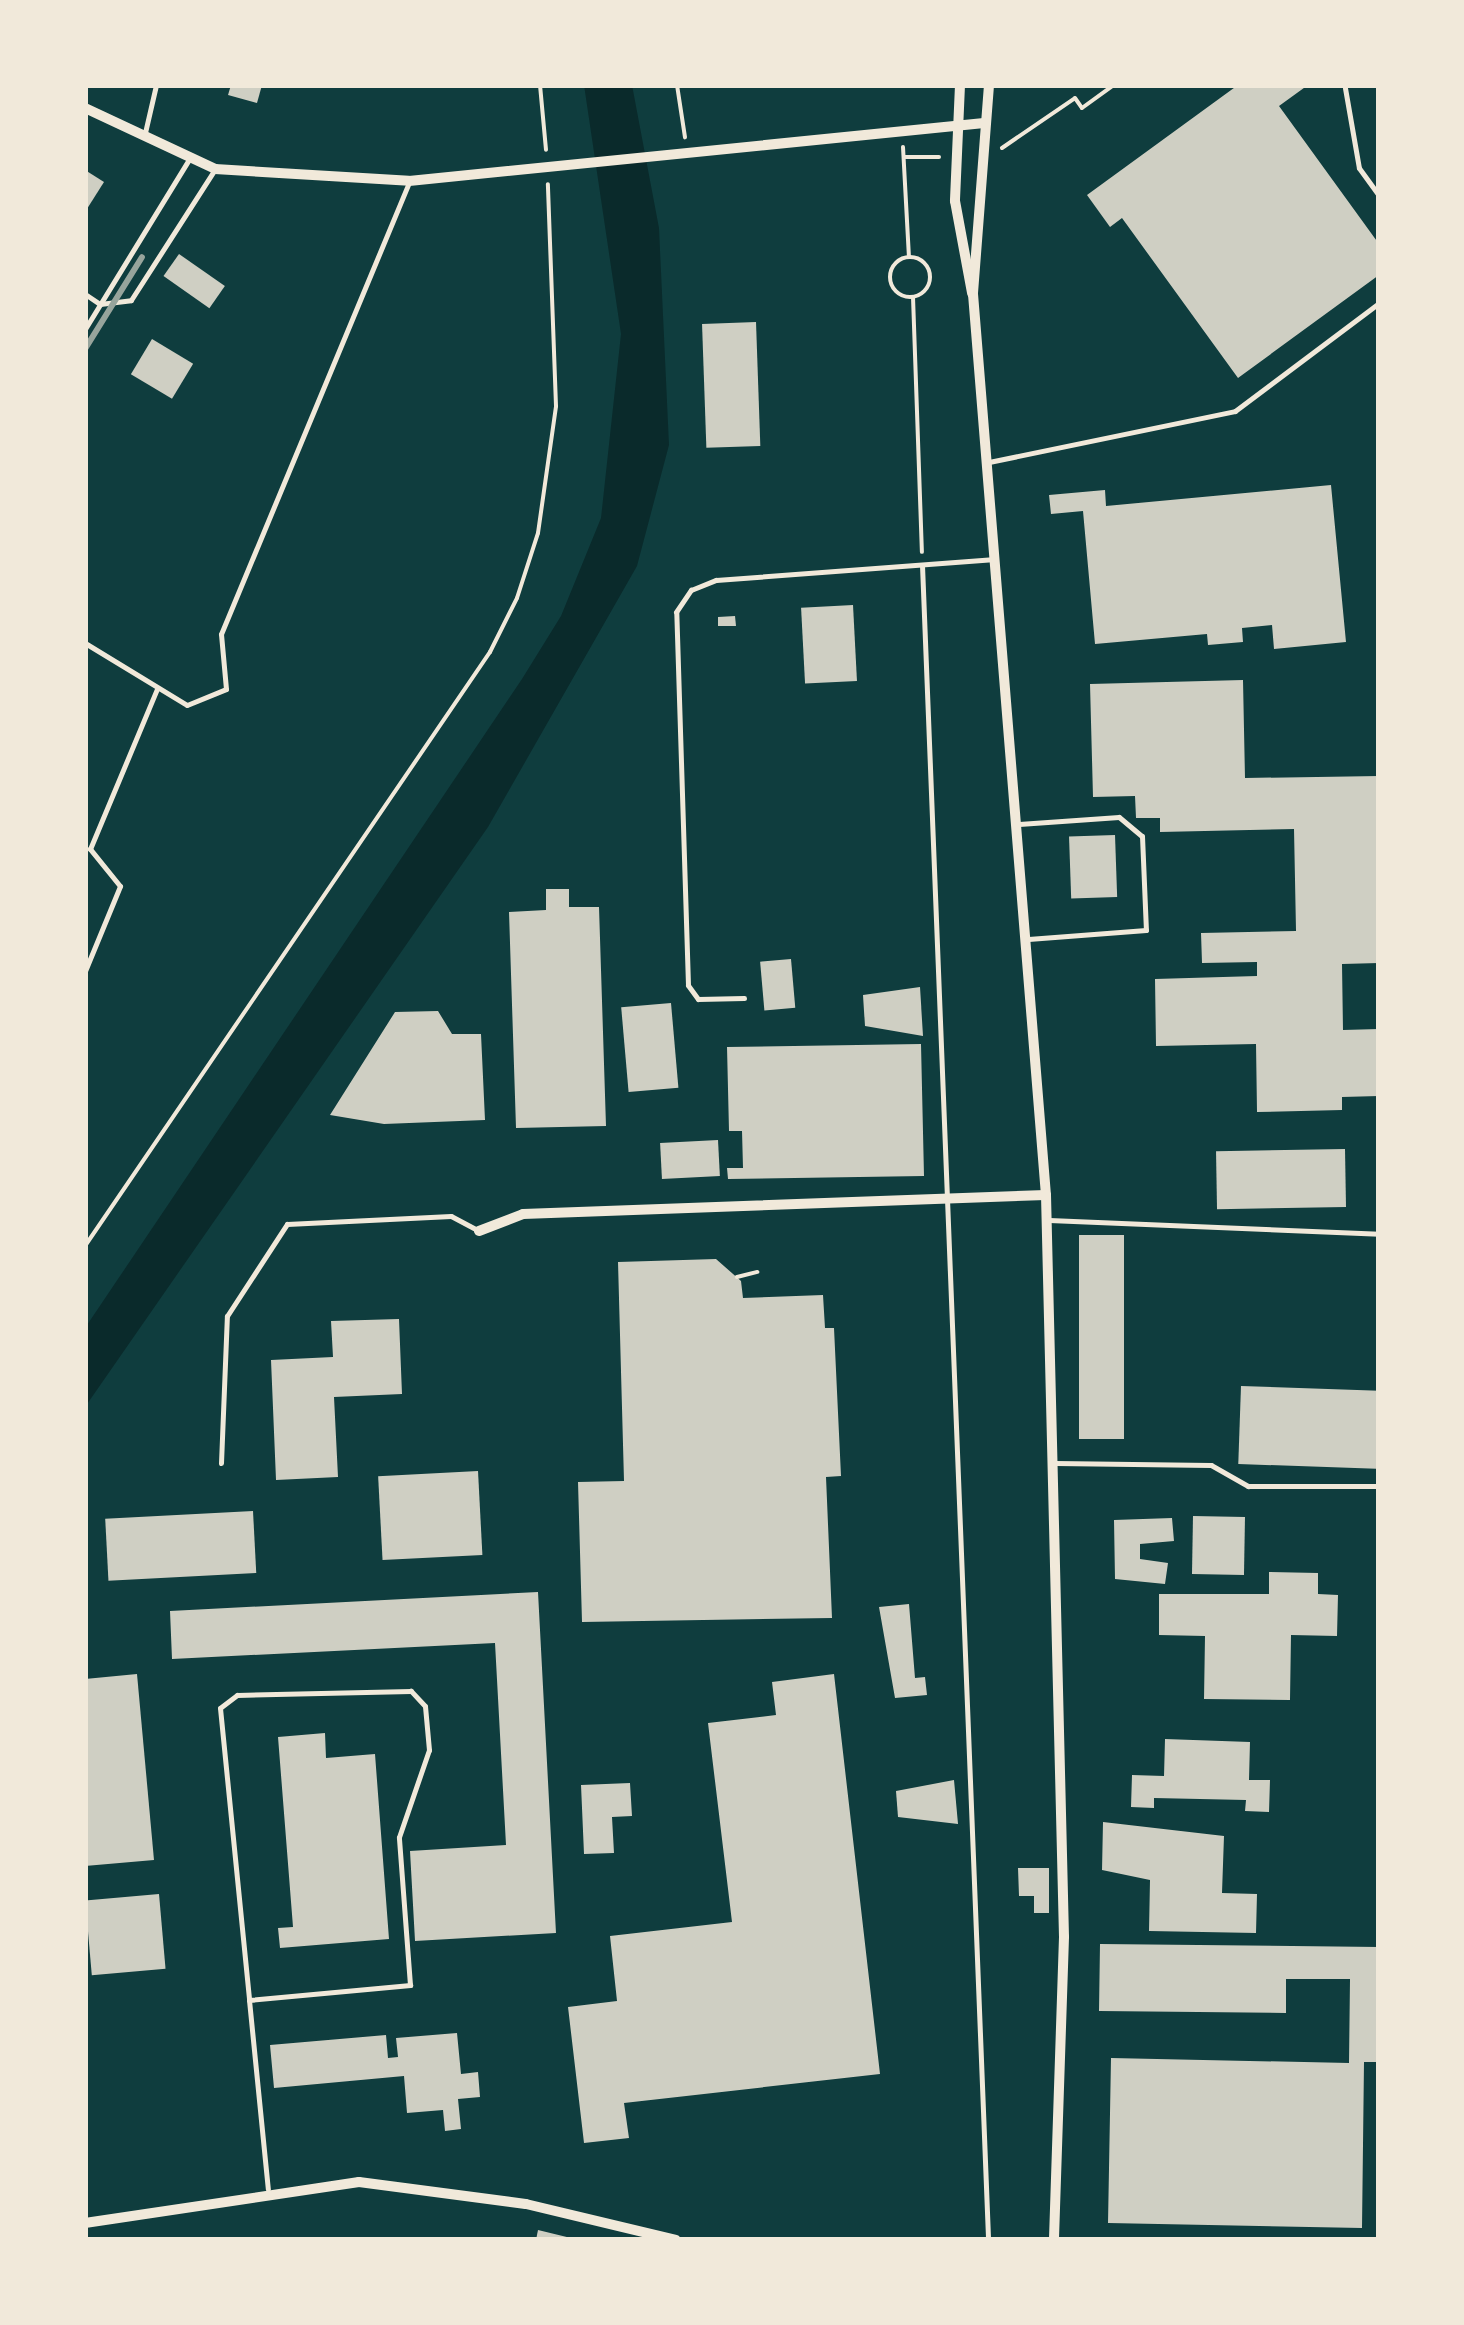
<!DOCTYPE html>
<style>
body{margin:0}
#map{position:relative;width:1464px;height:2325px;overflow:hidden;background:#0f3d3e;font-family:Lato,sans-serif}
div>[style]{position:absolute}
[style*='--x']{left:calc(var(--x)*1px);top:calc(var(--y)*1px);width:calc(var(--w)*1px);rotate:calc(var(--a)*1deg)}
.water>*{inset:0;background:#0a2a2b}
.building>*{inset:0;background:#cfcfc3;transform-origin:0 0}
.path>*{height:4px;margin:-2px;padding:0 2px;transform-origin:2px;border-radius:2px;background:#f1e9da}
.path>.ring{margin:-2px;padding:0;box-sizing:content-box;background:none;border:4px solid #f1e9da;border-radius:50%}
.service>*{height:5px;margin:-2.5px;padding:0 2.5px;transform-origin:2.5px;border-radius:2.5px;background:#f1e9da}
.minor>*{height:10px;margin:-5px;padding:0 5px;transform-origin:5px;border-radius:5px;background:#f1e9da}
.rail>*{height:6px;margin:-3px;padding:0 3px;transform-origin:3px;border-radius:3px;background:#97a49c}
span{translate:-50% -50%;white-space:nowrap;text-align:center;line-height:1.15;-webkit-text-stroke:10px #f1e9da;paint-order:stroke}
.frame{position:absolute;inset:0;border:88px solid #f1e9da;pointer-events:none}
</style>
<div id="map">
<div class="water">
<div style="clip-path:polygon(584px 85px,632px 85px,659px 228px,669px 445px,637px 566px,488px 827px,85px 1407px,85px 1328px,522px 679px,561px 616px,601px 518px,621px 334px)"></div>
</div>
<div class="building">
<div style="clip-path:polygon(231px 85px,262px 85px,257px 103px,228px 95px)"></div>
<div style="clip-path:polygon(1238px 85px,1308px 85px,1279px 106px,1379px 244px,1379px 275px,1238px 378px,1122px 218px,1110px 227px,1087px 195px)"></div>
<div style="clip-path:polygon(85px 170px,104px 182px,85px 212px)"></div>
<div style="left:179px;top:254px;width:56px;height:27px;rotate:35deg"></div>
<div style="left:756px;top:322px;width:124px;height:54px;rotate:88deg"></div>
<div style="left:152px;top:339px;width:48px;height:41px;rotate:31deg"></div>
<div style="clip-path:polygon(1331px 485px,1346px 642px,1274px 649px,1272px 625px,1242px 628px,1243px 642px,1208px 645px,1207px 634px,1095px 644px,1083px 511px,1051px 514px,1049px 495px,1105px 490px,1106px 506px)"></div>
<div style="left:853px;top:605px;width:76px;height:52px;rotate:87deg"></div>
<div style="clip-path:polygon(735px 616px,736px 626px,718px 626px,718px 617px)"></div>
<div style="clip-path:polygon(1243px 680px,1245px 778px,1379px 776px,1379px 963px,1342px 964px,1343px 1030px,1379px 1029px,1379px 1096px,1342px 1097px,1342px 1110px,1257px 1112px,1256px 1044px,1156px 1046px,1155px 979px,1257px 976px,1257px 962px,1202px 963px,1201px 933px,1296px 931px,1294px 829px,1160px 832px,1160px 818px,1136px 818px,1135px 796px,1093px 797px,1090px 684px)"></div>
<div style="left:1115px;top:835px;width:62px;height:46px;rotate:88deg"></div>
<div style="clip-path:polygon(546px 889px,569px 889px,569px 907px,599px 907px,606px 1126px,516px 1128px,509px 912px,546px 910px)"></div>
<div style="left:791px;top:959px;width:49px;height:31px;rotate:85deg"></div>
<div style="clip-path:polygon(920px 987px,923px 1036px,865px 1026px,863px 995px)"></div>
<div style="left:671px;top:1003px;width:85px;height:50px;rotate:85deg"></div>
<div style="clip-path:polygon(438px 1011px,452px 1034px,481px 1034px,485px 1120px,384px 1124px,330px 1115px,395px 1012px)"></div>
<div style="clip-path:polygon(921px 1044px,924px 1176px,728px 1179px,727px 1168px,743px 1168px,742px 1131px,729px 1131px,727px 1047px)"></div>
<div style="left:718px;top:1140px;width:36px;height:58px;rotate:87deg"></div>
<div style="left:1345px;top:1149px;width:58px;height:129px;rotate:89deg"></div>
<div style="left:1079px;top:1235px;width:45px;height:204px"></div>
<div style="clip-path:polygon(716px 1259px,741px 1281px,743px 1298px,823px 1295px,825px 1328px,834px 1328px,841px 1476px,826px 1477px,832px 1618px,582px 1622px,578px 1482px,624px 1481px,618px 1262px)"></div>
<div style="clip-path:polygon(399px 1319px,402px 1394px,334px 1397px,338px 1477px,276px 1480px,271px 1360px,333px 1357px,331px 1321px)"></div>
<div style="left:1241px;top:1386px;width:138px;height:78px;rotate:2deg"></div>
<div style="left:478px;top:1471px;width:84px;height:100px;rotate:87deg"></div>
<div style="left:253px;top:1511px;width:62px;height:148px;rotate:87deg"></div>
<div style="left:1193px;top:1516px;width:52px;height:58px;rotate:1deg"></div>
<div style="clip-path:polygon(1172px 1518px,1174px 1541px,1140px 1544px,1140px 1559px,1168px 1563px,1165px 1584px,1115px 1579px,1114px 1520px)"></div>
<div style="clip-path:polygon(1269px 1572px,1318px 1573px,1318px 1594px,1338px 1595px,1337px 1636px,1291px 1635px,1290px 1700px,1204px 1699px,1205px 1636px,1159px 1635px,1159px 1594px,1269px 1594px)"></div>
<div style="clip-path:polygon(538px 1592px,556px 1933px,415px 1941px,410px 1851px,506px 1845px,495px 1643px,172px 1659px,170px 1611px)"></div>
<div style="clip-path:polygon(909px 1604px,915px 1678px,925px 1677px,927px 1695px,895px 1698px,879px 1607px)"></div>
<div style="clip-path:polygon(137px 1674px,154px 1860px,85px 1866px,85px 1679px)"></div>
<div style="clip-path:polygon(834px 1674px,880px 2074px,624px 2103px,629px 2138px,584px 2143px,568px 2007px,617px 2001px,610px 1936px,732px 1922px,708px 1723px,776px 1715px,772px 1682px)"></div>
<div style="clip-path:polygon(325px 1733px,326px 1758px,375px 1754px,389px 1939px,280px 1948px,278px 1928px,293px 1927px,278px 1737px)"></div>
<div style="clip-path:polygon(1165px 1739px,1250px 1742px,1249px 1780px,1270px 1780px,1269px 1812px,1245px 1811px,1246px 1800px,1154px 1798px,1154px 1808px,1131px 1807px,1132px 1775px,1164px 1776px)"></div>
<div style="clip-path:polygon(954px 1780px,958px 1824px,898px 1817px,896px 1791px)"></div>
<div style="clip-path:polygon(630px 1783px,632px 1816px,612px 1817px,614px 1853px,584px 1854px,581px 1785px)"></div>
<div style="clip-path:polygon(1103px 1822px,1224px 1836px,1222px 1893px,1257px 1894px,1256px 1933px,1149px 1931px,1150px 1880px,1102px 1870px)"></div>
<div style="clip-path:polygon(1018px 1868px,1049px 1868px,1049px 1913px,1034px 1913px,1034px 1896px,1019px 1896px)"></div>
<div style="left:159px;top:1894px;width:75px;height:74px;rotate:85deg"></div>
<div style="clip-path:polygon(1100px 1944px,1379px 1947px,1379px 2062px,1364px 2062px,1362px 2228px,1108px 2223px,1111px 2058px,1349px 2063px,1350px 1979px,1286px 1979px,1286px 2013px,1099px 2011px)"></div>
<div style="clip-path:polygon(457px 2033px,461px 2074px,478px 2072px,480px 2097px,458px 2099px,461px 2129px,445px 2131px,443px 2110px,407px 2113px,404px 2076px,274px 2088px,270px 2045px,386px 2035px,388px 2058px,398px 2057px,396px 2038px)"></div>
<div style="clip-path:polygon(538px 2230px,575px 2239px,574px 2240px,536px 2240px)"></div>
</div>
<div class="path">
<div style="--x:540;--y:85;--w:65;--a:84.7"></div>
<div style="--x:677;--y:85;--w:53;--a:81.3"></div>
<div style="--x:903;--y:147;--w:110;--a:86.9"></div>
<div style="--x:1002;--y:148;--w:88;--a:-34.4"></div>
<div style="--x:1075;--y:98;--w:12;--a:55"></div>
<div style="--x:1082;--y:108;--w:39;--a:-36"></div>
<div style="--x:904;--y:157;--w:35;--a:0"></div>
<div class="ring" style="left:890px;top:257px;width:36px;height:36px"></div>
<div style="--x:913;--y:297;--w:255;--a:88"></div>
<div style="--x:85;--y:1246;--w:719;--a:-55.71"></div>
<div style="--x:490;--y:652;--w:60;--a:-63.4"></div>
<div style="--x:517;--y:598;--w:68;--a:-72.1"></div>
<div style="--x:538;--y:533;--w:128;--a:-81.9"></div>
<div style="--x:556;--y:406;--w:222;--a:-92.1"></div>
<div style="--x:737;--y:1277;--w:21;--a:-14"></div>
</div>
<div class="service">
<div style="--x:1345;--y:88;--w:81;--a:80.1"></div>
<div style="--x:1359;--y:168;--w:34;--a:54"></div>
<div style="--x:144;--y:137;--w:53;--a:-77"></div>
<div style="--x:85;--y:294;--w:18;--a:34"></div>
<div style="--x:100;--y:304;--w:31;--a:-7"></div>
<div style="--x:131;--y:300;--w:156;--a:-57.3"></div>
<div style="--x:85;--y:329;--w:199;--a:-58.5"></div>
<div style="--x:989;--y:462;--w:251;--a:-11.7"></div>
<div style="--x:1235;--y:411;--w:180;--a:-36.9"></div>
<div style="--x:922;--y:565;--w:1676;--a:87.74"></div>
<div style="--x:85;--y:643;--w:119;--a:31.3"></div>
<div style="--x:187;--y:705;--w:42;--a:-22.3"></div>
<div style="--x:226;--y:689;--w:55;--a:-95.2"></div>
<div style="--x:221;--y:634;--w:487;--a:-67.4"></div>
<div style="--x:1019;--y:824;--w:100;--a:-4"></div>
<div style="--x:1119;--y:817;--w:30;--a:40"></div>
<div style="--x:1142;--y:836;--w:94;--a:87.6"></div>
<div style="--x:1146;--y:930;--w:118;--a:175.6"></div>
<div style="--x:85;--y:971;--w:92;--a:-67.6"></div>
<div style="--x:120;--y:886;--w:48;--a:-129"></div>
<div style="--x:90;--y:849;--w:173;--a:-67.3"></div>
<div style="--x:744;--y:998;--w:46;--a:178.8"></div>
<div style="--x:698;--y:999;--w:17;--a:-126"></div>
<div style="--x:688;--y:985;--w:373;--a:-91.8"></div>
<div style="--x:676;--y:612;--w:27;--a:-56"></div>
<div style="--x:691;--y:590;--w:27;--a:-22"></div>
<div style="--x:716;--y:580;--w:280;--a:-4.3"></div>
<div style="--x:1049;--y:1220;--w:330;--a:2.4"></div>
<div style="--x:221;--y:1463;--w:147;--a:-87.7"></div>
<div style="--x:227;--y:1316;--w:110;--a:-56.9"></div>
<div style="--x:287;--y:1224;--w:164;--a:-2.8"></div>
<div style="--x:451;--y:1216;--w:32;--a:28"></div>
<div style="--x:1055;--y:1463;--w:156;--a:0.7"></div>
<div style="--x:1211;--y:1465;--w:43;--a:29.6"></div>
<div style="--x:1248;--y:1486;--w:131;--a:0"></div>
<div style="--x:249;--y:2000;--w:162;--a:-5.3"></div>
<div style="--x:410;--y:1985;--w:148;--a:-94.3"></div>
<div style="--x:399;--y:1837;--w:92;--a:-71"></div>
<div style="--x:429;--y:1750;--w:44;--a:-95.2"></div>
<div style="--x:425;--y:1706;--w:21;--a:-133"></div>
<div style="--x:411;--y:1691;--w:174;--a:178.7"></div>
<div style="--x:237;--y:1695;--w:21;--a:143"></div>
<div style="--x:220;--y:1708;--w:293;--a:84.3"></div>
<div style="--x:249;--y:2000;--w:190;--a:84.3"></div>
</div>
<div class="minor">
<div style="--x:960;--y:85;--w:116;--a:92.5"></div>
<div style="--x:955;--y:201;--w:94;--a:79.5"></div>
<div style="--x:989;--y:85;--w:210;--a:94.4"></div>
<div style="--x:973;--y:294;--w:904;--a:85.37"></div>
<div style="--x:1046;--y:1195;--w:742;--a:88.61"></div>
<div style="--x:1064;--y:1937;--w:303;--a:91.9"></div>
<div style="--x:85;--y:108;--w:144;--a:25.1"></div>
<div style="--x:215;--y:169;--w:194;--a:3.5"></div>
<div style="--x:409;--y:181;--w:578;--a:-5.76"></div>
<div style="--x:479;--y:1231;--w:47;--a:-21.1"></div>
<div style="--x:523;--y:1214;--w:523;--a:-2.08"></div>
<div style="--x:85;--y:2223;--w:277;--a:-8.5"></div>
<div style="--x:359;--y:2182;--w:168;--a:7.5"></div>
<div style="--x:526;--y:2204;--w:154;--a:13.5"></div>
</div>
<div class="rail">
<div style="--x:85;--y:349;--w:108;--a:-58.2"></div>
</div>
<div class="frame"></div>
</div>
